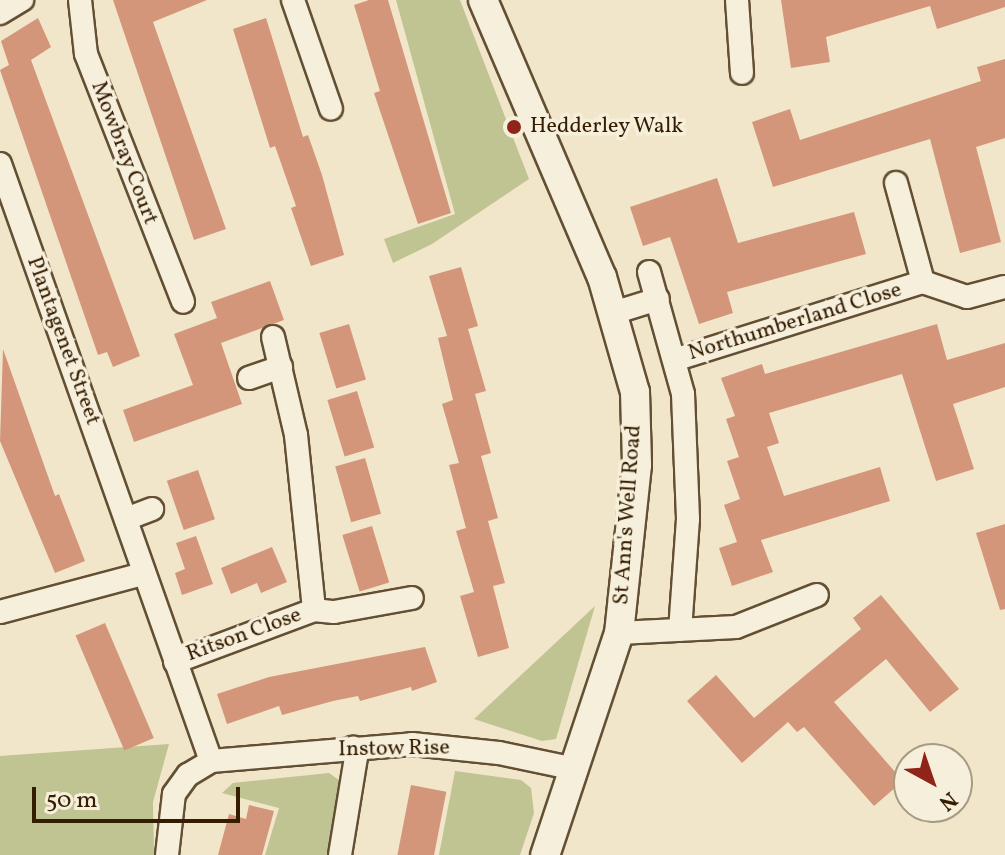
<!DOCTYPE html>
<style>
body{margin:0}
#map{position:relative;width:1005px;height:855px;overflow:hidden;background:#f1e6c9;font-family:Vollkorn,serif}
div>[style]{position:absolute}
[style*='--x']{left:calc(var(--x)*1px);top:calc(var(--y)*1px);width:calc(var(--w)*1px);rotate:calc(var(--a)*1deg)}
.green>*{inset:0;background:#c0c392}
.building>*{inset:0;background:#d4967b;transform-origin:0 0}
.roads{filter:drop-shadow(2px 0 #634f33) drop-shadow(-2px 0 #634f33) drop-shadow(0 2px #634f33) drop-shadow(0 -2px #634f33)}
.minor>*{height:22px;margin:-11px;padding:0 11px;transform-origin:11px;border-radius:11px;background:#f6efdc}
.tertiary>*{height:28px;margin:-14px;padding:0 14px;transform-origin:14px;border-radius:14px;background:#f6efdc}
.dots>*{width:22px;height:22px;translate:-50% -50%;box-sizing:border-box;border:4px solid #f6efdc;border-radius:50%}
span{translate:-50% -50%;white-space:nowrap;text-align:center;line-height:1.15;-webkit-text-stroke:7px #f6efdc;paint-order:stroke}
.poi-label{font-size:22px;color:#341d01}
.left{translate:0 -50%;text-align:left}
.street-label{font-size:22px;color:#341d01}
.north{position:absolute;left:893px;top:743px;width:80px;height:80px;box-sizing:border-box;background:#f6efdc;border:2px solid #a89b84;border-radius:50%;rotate:140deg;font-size:22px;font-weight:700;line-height:32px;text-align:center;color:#341d01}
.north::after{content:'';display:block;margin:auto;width:28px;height:36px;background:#8f2418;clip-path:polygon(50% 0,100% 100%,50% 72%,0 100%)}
.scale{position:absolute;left:32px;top:787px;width:208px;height:36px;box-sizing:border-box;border:4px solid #341d01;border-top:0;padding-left:10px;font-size:24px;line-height:28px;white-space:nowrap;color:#341d01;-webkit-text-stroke:6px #f6efdc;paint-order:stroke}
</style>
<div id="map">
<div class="green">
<div style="clip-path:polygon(396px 0,460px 0,529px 179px,432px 244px,393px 263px,384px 239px,455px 214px)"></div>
<div style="clip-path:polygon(595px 606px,556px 739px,542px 741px,474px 719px)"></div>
<div style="clip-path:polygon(169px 744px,153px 802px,154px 855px,0 855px,0 756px)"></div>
<div style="clip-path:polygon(455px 771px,521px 780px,531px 788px,534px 813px,520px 855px,439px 855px)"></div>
<div style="clip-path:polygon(329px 773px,343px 783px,329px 855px,265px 855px,279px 808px,222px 793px,233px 783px)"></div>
</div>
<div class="building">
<div style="clip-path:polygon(113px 0,207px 0,153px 22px,226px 229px,194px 240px)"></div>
<div style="clip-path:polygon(369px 0,388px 0,451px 213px,418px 224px,374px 93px,380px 91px,354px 5px)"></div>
<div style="clip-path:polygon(781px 0,1005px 0,1005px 7px,937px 29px,930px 6px,826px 37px,830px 62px,791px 68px)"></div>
<div style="clip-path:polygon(38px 18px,51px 47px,31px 60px,140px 356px,113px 367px,107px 352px,98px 355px,0 70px,9px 65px,1px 41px)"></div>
<div style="clip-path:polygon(266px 18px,303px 137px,308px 135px,322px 175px,344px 255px,311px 266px,291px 208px,296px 206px,275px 146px,270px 148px,233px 29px)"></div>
<div style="clip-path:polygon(1005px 59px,1005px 138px,976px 147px,1001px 242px,960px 253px,930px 139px,773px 187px,752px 122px,790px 109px,800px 140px,981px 81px,977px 67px)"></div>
<div style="clip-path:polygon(717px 178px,738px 243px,854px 212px,866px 254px,727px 292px,733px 313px,699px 324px,670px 237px,643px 246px,630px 207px)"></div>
<div style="clip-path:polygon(461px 267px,478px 326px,468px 329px,486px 391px,475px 394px,491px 453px,481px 456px,498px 518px,488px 521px,505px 583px,493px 586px,509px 648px,478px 657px,460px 596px,474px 592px,456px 531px,466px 528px,449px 465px,459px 463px,442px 404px,453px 400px,438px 338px,447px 336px,429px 276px)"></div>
<div style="clip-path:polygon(270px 281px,284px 320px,221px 343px,242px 404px,134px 442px,123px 410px,193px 385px,174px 334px,217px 318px,211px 302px)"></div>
<div style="left:349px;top:324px;width:58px;height:31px;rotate:73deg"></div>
<div style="clip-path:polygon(937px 324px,947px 360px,1005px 343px,1005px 387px,953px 404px,974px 469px,936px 481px,902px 374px,769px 413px,779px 443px,767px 447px,784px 496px,880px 467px,890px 501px,761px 540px,773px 572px,732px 586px,719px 548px,737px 542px,724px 505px,740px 499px,727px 461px,739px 457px,726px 419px,735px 416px,721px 378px,762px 364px,765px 374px)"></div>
<div style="clip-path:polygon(3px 349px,55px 496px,59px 494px,85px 561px,55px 573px,0 441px)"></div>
<div style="left:357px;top:391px;width:59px;height:31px;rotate:73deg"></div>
<div style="left:365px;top:458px;width:58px;height:31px;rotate:74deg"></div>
<div style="left:198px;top:470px;width:52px;height:33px;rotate:71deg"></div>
<div style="clip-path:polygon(1005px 524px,1005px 609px,1000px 610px,976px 533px)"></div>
<div style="left:372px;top:526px;width:59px;height:31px;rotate:73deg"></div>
<div style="clip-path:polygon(196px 536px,213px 584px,182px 595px,175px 573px,185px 569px,176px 543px)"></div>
<div style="clip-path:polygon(272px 547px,287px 582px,261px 593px,257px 583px,231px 594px,221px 568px)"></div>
<div style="clip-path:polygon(881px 595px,959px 689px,930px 712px,886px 659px,834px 702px,903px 781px,874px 806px,804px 727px,797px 732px,788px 722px,742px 763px,687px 701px,716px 675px,754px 718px,861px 629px,853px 618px)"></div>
<div style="left:105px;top:623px;width:125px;height:32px;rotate:67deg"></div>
<div style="clip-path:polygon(425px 647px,437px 682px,412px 691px,411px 687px,360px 701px,358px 696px,333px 701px,282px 715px,279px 706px,227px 724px,217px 694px,269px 677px)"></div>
<div style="left:411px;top:785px;width:36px;height:72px;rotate:11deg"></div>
<div style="clip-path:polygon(249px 805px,274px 811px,262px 855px,218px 855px,229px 814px,246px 819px)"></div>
</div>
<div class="roads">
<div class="minor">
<div style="--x:80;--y:0;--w:54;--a:83.7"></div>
<div style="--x:86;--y:54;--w:266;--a:68.6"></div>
<div style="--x:293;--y:0;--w:115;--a:70.8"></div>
<div style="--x:737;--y:0;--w:73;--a:86.1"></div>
<div style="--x:0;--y:13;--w:26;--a:-31"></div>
<div style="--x:0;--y:164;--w:633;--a:70.53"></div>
<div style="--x:896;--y:183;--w:103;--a:74.7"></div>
<div style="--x:649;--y:272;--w:127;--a:74.4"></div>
<div style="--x:683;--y:394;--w:125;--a:87.7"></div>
<div style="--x:688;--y:519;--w:111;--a:94.1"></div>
<div style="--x:613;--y:313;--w:47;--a:-17.3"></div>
<div style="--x:273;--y:337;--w:101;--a:76.8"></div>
<div style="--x:296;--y:435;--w:176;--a:84.1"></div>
<div style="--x:677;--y:359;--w:258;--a:-17.4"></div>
<div style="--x:923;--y:282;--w:46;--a:18.8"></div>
<div style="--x:967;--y:297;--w:39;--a:-15"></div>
<div style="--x:249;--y:378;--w:34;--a:-19"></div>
<div style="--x:126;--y:519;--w:28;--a:-21"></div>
<div style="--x:0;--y:612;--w:148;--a:-14.9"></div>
<div style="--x:619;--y:633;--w:117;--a:-2.9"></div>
<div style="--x:736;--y:627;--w:87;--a:-21.6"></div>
<div style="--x:175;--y:662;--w:148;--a:-20.5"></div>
<div style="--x:314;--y:610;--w:20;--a:6"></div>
<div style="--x:334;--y:612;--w:79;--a:-10.2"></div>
<div style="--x:167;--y:855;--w:61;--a:-83.5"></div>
<div style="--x:174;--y:794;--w:24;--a:-54"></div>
<div style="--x:188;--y:775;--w:27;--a:-31"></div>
<div style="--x:211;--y:761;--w:202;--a:-4.8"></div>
<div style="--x:412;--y:744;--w:87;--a:5.9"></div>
<div style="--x:499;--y:753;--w:78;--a:11.9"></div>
<div style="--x:340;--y:855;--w:99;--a:-80.7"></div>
<div style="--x:356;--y:757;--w:10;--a:-107"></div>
</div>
<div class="tertiary">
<div style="--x:483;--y:0;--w:301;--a:66.8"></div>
<div style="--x:602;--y:277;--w:120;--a:74"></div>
<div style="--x:635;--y:392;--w:73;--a:88.4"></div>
<div style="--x:637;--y:465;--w:169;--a:96.1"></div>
<div style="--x:619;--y:633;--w:234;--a:108.4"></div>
</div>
</div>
<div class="dots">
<div style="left:514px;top:127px;background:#8f2418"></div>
</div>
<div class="poi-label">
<span class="left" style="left:530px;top:127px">Hedderley Walk</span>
</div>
<div class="street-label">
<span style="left:124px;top:153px;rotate:69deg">Mowbray Court</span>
<span style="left:795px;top:322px;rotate:-17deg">Northumberland Close</span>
<span style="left:63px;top:341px;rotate:70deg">Plantagenet Street</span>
<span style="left:628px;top:515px;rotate:-86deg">St Ann's Well Road</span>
<span style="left:244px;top:635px;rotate:-20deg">Ritson Close</span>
<span style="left:394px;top:749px;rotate:-1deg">Instow Rise</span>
</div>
<div class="north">N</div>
<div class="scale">50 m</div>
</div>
